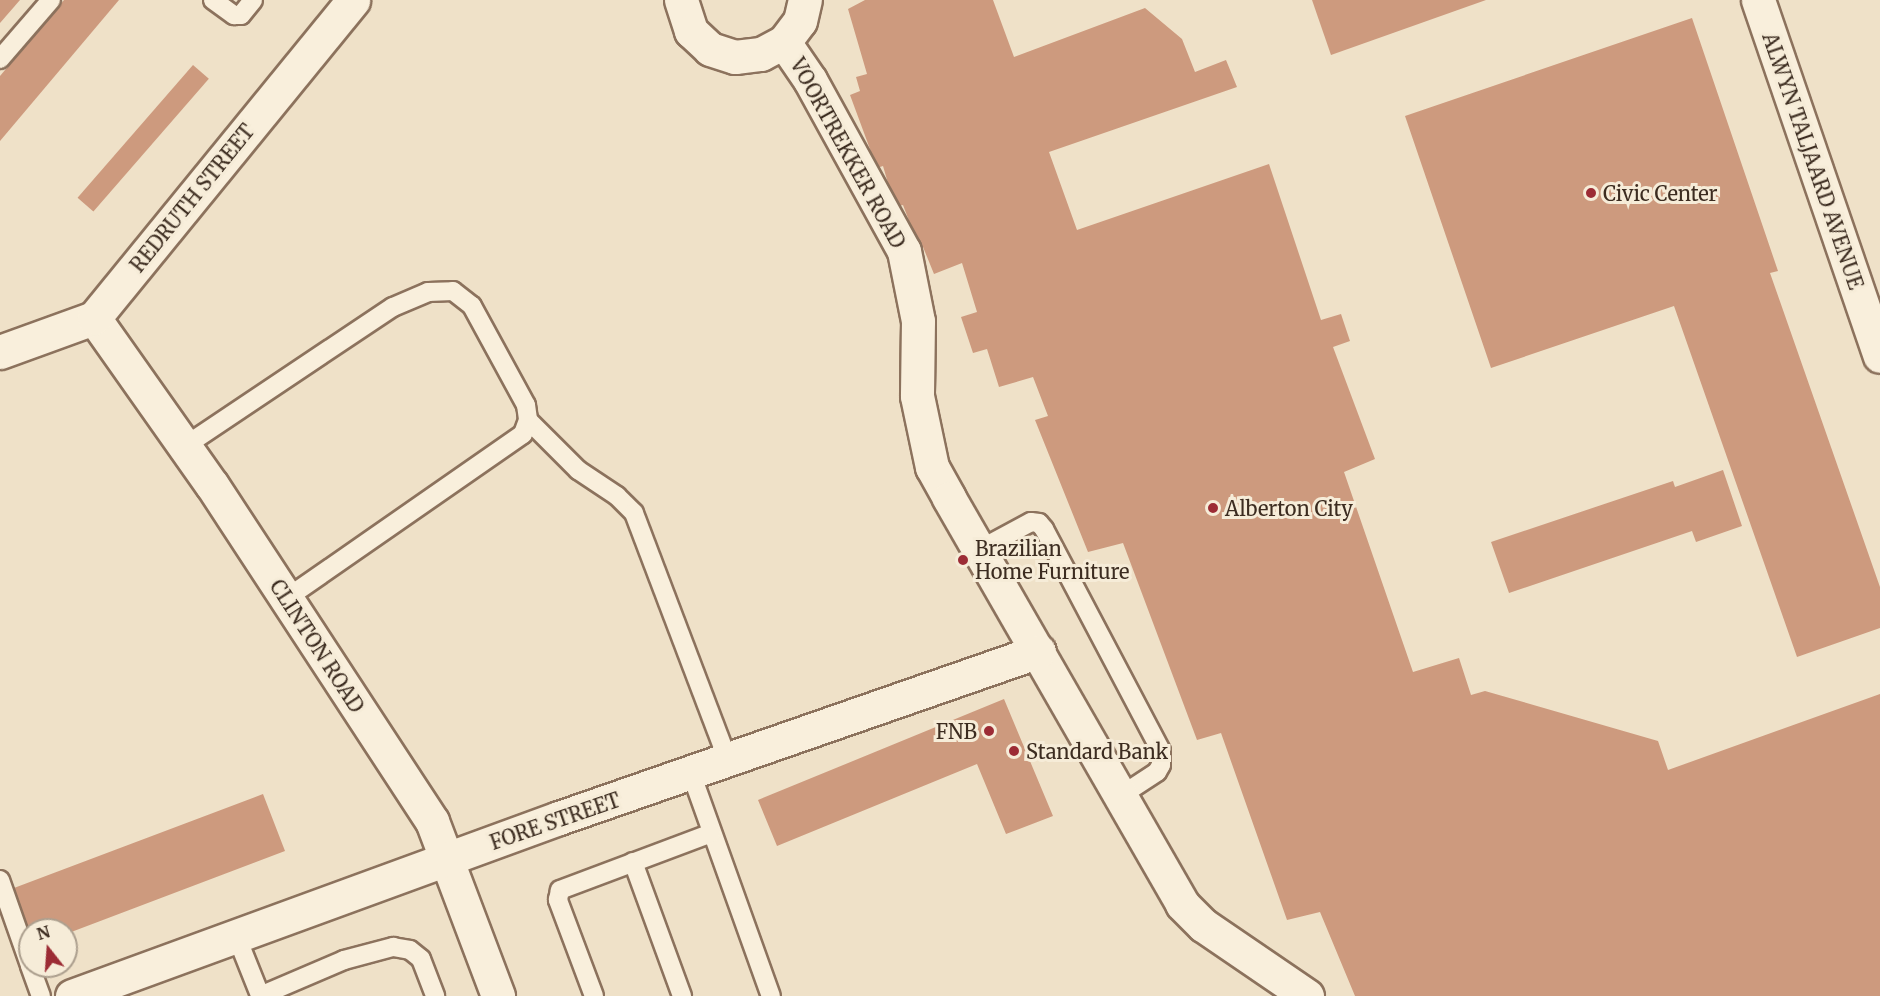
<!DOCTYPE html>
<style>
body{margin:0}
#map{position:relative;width:1880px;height:996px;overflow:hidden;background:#efe1c8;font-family:Merriweather,serif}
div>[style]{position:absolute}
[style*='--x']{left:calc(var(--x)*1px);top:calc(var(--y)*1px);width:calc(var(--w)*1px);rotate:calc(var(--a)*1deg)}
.building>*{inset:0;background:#cd9a7e;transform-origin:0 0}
.roads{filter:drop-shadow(2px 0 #8c725d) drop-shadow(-2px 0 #8c725d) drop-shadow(0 2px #8c725d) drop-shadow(0 -2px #8c725d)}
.lane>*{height:18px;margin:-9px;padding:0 9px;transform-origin:9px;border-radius:9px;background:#f9efdc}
.street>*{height:33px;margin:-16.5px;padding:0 16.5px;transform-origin:16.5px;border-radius:16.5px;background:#f9efdc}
.secondary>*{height:33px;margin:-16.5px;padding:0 16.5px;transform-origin:16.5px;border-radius:16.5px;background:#f9efdc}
.dots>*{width:16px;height:16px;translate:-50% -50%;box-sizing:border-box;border:3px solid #f6ecd8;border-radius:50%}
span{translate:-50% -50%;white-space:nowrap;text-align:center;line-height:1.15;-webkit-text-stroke:6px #f6ecd8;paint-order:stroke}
.street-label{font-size:20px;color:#3c2c20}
.poi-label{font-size:20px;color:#3c2c20}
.left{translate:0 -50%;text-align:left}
.right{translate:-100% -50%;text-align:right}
.north{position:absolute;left:18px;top:918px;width:60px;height:60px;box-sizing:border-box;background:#f6ecd8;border:2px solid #ac9f8e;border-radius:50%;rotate:343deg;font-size:16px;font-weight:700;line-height:24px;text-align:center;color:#3c2c20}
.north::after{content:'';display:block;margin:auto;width:21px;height:27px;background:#9c2c35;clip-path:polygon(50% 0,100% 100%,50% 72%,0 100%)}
</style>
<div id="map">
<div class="building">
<div style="clip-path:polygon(0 0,20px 0,0 23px)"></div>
<div style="clip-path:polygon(64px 0,119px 0,0 141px,0 76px)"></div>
<div style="clip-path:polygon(865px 0,993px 0,1014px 57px,1145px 8px,1182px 39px,1195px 72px,1226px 60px,1237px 87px,1049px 152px,1077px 230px,1269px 164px,1321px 320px,1341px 314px,1350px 341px,1333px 347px,1375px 459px,1344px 472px,1413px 672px,1459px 658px,1471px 695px,1485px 691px,1658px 741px,1668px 770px,1880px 694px,1880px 996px,1355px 996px,1320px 912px,1287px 920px,1221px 733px,1197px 740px,1123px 543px,1088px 552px,1035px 420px,1048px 416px,1033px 377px,999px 387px,987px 349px,973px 353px,961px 317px,977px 312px,962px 263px,934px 274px,923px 247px,919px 247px,903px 205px,895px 207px,883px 166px,877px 168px,850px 95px,860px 91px,856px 77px,867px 74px,848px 9px)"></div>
<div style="clip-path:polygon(1312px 0,1486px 0,1331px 55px)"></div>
<div style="clip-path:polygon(1692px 18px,1778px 271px,1770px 273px,1880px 587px,1880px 628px,1797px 657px,1674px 306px,1491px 368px,1405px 116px)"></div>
<div style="left:193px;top:65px;width:21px;height:176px;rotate:41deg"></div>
<div style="clip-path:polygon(1723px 470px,1742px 526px,1696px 542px,1692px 531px,1509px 593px,1491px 542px,1673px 481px,1675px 487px)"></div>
<div style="clip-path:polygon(1004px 699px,1053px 816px,1006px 834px,977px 764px,777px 846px,758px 800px)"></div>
<div style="clip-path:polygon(263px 794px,285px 851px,66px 934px,66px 930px,30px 930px,30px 948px,6px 891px)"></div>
</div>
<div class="roads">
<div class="lane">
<div style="--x:213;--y:0;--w:26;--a:36"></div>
<div style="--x:234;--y:15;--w:7;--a:0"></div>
<div style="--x:241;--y:15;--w:19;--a:-51"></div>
<div style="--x:0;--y:59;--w:78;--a:-49.2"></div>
<div style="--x:528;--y:420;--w:71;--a:45"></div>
<div style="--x:578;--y:470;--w:47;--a:33.7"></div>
<div style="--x:617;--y:496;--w:24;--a:45"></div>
<div style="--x:634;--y:513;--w:265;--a:69.2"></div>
<div style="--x:185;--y:446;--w:250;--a:-33.8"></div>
<div style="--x:393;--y:307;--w:38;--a:-23"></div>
<div style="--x:428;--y:292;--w:25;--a:-2"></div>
<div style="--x:453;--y:291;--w:24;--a:38"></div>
<div style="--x:472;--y:306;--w:113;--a:61.4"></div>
<div style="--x:526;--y:405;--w:15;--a:82"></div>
<div style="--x:528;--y:420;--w:15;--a:110"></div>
<div style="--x:523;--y:434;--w:289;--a:145.2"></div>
<div style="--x:979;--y:550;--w:59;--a:-28.3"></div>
<div style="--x:1031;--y:522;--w:8;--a:7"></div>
<div style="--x:1039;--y:523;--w:8;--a:50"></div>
<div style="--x:1044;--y:529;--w:251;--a:62.2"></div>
<div style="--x:1161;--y:751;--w:14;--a:90"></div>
<div style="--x:1161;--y:765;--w:8;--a:120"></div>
<div style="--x:1157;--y:772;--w:42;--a:146.7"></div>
<div style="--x:691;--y:773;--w:237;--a:70.3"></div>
<div style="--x:633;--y:862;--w:143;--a:69.9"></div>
<div style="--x:0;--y:880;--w:90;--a:70.6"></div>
<div style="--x:236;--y:935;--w:65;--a:68.2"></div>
<div style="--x:30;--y:966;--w:32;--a:70"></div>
<div style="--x:260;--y:996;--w:91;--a:-23.2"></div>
<div style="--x:344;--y:960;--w:51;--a:-14.9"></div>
<div style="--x:393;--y:947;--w:17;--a:10"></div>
<div style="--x:410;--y:950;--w:14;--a:39"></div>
<div style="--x:421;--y:959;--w:40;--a:69"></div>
<div style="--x:594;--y:996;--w:103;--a:-110.6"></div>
<div style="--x:558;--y:900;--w:10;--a:-79"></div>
<div style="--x:560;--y:890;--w:162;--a:-20.6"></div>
</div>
<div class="street">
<div style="--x:1758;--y:0;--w:376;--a:71.1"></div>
<div style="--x:94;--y:318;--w:204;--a:54.8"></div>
<div style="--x:212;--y:485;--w:402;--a:56.8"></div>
<div style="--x:432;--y:821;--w:187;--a:69.3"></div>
<div style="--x:0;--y:352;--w:100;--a:-19.9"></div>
<div style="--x:94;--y:318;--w:410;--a:-50.8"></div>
</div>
<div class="secondary">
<div style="--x:681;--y:0;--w:33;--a:72"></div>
<div style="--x:691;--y:31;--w:26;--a:43"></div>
<div style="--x:710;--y:49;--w:26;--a:18"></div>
<div style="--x:735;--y:57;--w:26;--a:-7"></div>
<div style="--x:761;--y:54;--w:26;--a:-28"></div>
<div style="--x:784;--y:42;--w:26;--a:-53"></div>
<div style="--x:800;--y:21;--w:22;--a:-77"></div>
<div style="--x:784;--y:42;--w:46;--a:55.6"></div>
<div style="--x:810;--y:80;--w:195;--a:61.2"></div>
<div style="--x:904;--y:251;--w:71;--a:78.7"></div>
<div style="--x:918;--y:321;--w:75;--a:90.8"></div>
<div style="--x:917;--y:396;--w:73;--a:78.1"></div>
<div style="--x:932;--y:467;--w:35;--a:61"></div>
<div style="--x:949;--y:498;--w:468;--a:60.1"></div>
<div style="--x:1182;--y:904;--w:30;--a:45"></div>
<div style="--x:1203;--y:925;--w:126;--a:34.3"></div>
<div style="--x:72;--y:996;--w:519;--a:-20.08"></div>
<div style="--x:559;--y:818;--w:508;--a:-19.18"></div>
</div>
</div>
<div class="dots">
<div style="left:1591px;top:193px;background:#9c2c35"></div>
<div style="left:1213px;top:508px;background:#9c2c35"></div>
<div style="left:963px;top:560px;background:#9c2c35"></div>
<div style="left:989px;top:731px;background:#9c2c35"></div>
<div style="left:1014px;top:751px;background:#9c2c35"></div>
</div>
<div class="street-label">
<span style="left:848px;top:153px;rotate:61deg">VOORTREKKER ROAD</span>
<span style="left:1813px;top:161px;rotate:71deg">ALWYN TALJAARD AVENUE</span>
<span style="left:192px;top:198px;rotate:-51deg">REDRUTH STREET</span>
<span style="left:317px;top:646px;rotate:57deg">CLINTON ROAD</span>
<span style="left:555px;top:821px;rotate:-19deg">FORE STREET</span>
</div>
<div class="poi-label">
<span class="left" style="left:1603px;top:193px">Civic Center</span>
<span class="left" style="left:1225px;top:508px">Alberton City</span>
<span class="left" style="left:975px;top:560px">Brazilian<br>Home Furniture</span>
<span class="right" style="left:977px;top:731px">FNB</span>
<span class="left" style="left:1026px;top:751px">Standard Bank</span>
</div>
<div class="north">N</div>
</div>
